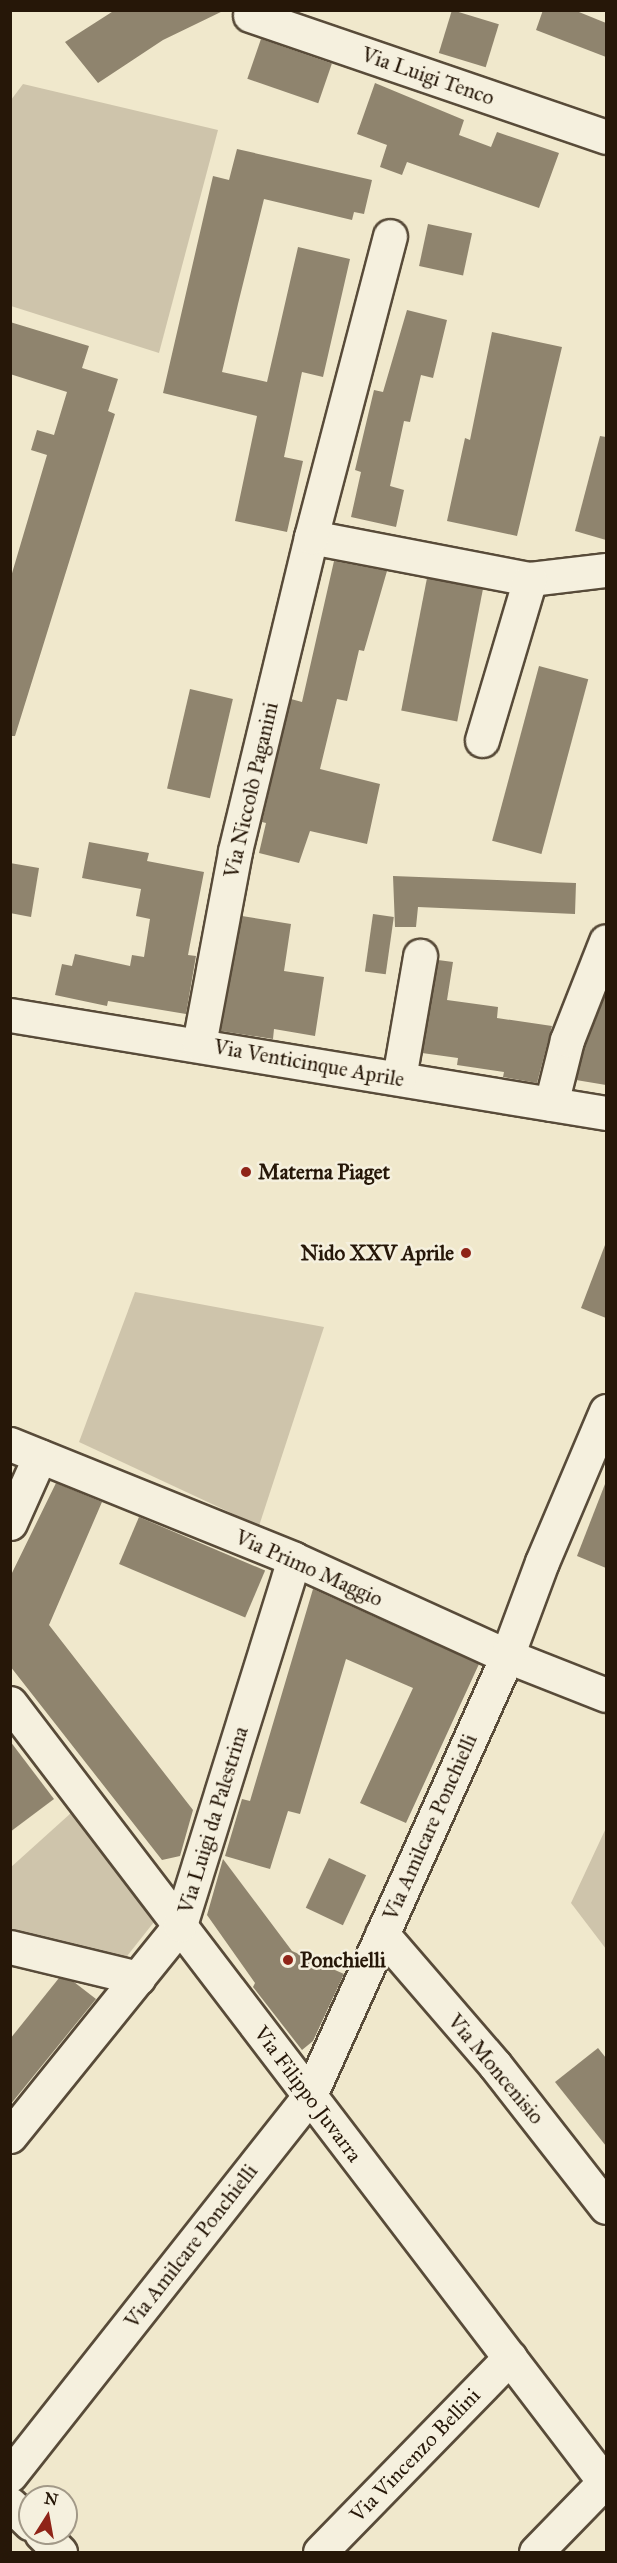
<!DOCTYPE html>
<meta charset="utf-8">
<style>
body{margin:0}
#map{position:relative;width:617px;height:2563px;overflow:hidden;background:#f0e8cc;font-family:"IM FELL Great Primer",serif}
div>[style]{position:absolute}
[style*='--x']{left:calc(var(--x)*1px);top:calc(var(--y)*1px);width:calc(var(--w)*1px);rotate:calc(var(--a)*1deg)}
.green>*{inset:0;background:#cec4ab}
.building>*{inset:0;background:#8f846e;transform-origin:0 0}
.roads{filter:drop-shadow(2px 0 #584b39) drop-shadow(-2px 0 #584b39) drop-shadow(0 2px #584b39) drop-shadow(0 -2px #584b39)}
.minor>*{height:33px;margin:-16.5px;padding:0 16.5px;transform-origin:16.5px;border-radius:16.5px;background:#f5f0de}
.dots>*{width:16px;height:16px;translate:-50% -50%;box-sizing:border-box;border:3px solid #f5f0de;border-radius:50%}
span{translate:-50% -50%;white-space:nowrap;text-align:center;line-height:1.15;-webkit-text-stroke:5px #f5f0de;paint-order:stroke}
.street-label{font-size:21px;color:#261708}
.poi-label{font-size:21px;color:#261708;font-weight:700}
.left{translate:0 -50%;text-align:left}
.right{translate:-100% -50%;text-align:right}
.frame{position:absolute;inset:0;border:12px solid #261708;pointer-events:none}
.north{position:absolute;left:18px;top:2485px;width:60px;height:60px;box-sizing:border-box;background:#f5f0de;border:2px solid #a29988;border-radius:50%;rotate:11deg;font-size:16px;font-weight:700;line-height:24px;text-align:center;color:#261708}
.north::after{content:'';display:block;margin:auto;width:21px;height:27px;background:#8f2418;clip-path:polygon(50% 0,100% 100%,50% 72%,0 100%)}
</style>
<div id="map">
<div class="green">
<div style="clip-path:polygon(23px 84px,218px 130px,159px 353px,11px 306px,11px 100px)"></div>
<div style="clip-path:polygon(135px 1292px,324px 1327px,259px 1526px,79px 1442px)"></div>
<div style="clip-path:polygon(71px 1813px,154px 1922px,120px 1965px,11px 1935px,10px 1868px)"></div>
<div style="clip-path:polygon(606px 1828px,606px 1949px,571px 1903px)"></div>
</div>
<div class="building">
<div style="clip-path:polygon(115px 10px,225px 10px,163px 40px,98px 83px,65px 42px)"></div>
<div style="left:452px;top:10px;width:49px;height:45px;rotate:17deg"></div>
<div style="clip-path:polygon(543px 10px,574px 10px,606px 23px,606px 57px,536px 30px)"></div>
<div style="left:261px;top:39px;width:75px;height:42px;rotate:19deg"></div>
<div style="clip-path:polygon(375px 83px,464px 120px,459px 135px,491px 147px,497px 132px,559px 153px,539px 208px,407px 162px,402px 175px,380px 167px,387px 145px,357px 134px)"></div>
<div style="clip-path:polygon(237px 149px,372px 180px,364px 214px,354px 212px,352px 220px,264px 199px,238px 304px,222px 372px,267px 382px,298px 247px,350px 259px,323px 377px,302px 372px,284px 457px,303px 461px,287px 532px,235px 521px,257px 416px,163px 393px,213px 176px,229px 180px)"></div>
<div style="left:428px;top:224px;width:45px;height:43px;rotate:12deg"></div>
<div style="clip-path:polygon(407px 310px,447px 320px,433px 378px,421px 375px,410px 422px,404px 421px,390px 486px,404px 490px,396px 527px,351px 517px,361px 472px,355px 470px,374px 390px,383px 392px)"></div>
<div style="clip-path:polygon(10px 322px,89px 346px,82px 368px,118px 379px,108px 411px,115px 414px,15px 736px,10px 736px,10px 580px,47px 455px,31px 450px,37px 430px,54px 435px,67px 392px,10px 374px)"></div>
<div style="clip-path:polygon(492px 332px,562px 347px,517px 536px,447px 521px,465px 438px,470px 440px)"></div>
<div style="clip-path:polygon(600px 436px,606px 437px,606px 540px,575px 531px)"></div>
<div style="clip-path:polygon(334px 561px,387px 571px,364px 651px,359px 650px,347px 701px,337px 699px,320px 769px,380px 784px,367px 844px,310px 831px,299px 863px,259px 853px,266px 823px,262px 822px,291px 699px,302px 702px)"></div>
<div style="left:427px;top:578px;width:57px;height:135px;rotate:11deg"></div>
<div style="left:539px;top:666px;width:51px;height:181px;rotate:15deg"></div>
<div style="left:190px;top:689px;width:44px;height:102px;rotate:13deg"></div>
<div style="clip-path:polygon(89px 842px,149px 853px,147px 861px,204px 872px,188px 955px,196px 956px,186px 1014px,108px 1001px,107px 1006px,55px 995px,62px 964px,72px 966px,75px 954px,130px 966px,132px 955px,144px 957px,150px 919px,136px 916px,141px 889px,82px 878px)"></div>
<div style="clip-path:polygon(10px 863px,39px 868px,31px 917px,10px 913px)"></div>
<div style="clip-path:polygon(393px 876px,576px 883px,575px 914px,418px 907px,416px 927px,395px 927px)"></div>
<div style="left:373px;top:914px;width:21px;height:58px;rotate:8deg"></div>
<div style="clip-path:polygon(242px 916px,291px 924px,284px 971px,324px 977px,315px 1036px,274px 1029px,273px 1039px,221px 1031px)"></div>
<div style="clip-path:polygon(438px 960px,453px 962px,447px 1000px,498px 1007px,497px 1018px,552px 1026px,537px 1083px,503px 1077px,504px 1072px,457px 1065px,458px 1058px,422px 1053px)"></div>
<div style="clip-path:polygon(606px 991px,606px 1085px,576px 1080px,585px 1046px)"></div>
<div style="clip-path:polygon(605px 1245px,606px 1245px,606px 1318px,581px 1308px)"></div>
<div style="clip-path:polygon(56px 1483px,102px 1502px,49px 1625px,193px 1810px,180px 1856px,162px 1860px,10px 1666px,10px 1577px)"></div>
<div style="clip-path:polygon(605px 1484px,606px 1484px,606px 1568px,577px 1556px)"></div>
<div style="left:139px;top:1517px;width:137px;height:51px;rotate:23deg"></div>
<div style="clip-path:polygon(313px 1589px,479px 1664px,406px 1823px,360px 1803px,413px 1688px,346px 1659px,300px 1814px,288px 1811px,270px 1869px,225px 1856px,242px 1799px,250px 1801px)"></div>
<div style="clip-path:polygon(10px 1741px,54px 1799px,10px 1832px)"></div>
<div style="left:329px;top:1858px;width:41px;height:55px;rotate:25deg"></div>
<div style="clip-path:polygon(223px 1859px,292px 1951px,344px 1974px,313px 2041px,302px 2050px,253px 1987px,255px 1983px,207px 1915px)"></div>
<div style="clip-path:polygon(59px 1978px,74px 1982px,96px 1999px,10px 2105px,10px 2039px)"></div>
<div style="clip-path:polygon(598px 2048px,606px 2058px,606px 2146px,555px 2082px)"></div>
</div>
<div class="roads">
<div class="minor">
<div style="--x:250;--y:15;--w:376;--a:18.9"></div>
<div style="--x:311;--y:537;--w:223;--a:10.9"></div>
<div style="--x:530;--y:579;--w:77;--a:-6.8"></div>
<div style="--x:482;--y:740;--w:168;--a:-73.4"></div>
<div style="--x:10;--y:1015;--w:604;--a:9.34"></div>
<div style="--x:199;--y:1044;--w:196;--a:-79.4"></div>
<div style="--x:235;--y:851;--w:323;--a:-76.4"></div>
<div style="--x:311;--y:537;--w:311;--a:-75.3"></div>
<div style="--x:399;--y:1078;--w:124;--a:-80.2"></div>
<div style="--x:551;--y:1104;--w:66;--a:-76"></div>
<div style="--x:567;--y:1040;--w:106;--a:-68.5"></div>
<div style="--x:10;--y:1444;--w:306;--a:22"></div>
<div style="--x:294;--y:1559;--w:234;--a:24.5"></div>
<div style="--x:507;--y:1656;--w:106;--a:21.5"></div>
<div style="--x:10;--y:1523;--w:73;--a:-65.9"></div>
<div style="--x:10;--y:1703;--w:982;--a:52.65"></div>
<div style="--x:382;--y:1934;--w:173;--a:49.2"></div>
<div style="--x:495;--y:2065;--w:180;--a:52"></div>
<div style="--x:10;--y:1947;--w:132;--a:13.6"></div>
<div style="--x:10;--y:2136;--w:271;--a:-51.1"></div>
<div style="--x:180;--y:1925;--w:383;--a:-72.7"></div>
<div style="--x:10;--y:2475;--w:484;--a:-51.7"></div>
<div style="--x:310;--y:2095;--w:481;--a:-65.8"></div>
<div style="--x:507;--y:1656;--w:100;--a:-69.6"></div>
<div style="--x:542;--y:1562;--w:164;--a:-67"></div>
<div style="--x:10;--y:2504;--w:28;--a:44"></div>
<div style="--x:41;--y:2533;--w:27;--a:45"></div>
<div style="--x:320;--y:2552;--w:272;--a:-45.7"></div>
<div style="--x:536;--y:2552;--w:98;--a:-45.8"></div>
</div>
</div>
<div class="dots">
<div style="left:246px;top:1172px;background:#8f2418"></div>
<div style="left:466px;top:1253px;background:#8f2418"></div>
<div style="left:288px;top:1960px;background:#8f2418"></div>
</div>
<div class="street-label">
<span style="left:428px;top:76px;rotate:19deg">Via Luigi Tenco</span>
<span style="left:251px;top:790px;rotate:-77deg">Via Niccolò Paganini</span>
<span style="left:309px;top:1063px;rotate:10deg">Via Venticinque Aprile</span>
<span style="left:309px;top:1568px;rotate:24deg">Via Primo Maggio</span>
<span style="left:213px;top:1820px;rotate:-73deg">Via Luigi da Palestrina</span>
<span style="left:430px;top:1827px;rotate:-66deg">Via Amilcare Ponchielli</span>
<span style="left:496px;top:2069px;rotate:50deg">Via Moncenisio</span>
<span style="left:308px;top:2094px;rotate:53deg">Via Filippo Juvarra</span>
<span style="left:191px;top:2246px;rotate:-52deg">Via Amilcare Ponchielli</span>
<span style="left:415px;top:2455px;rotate:-46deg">Via Vincenzo Bellini</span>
</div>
<div class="poi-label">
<span class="left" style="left:258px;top:1172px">Materna Piaget</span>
<span class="right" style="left:454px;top:1253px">Nido XXV Aprile</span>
<span class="left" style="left:300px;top:1960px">Ponchielli</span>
</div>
<div class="frame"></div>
<div class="north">N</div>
</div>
